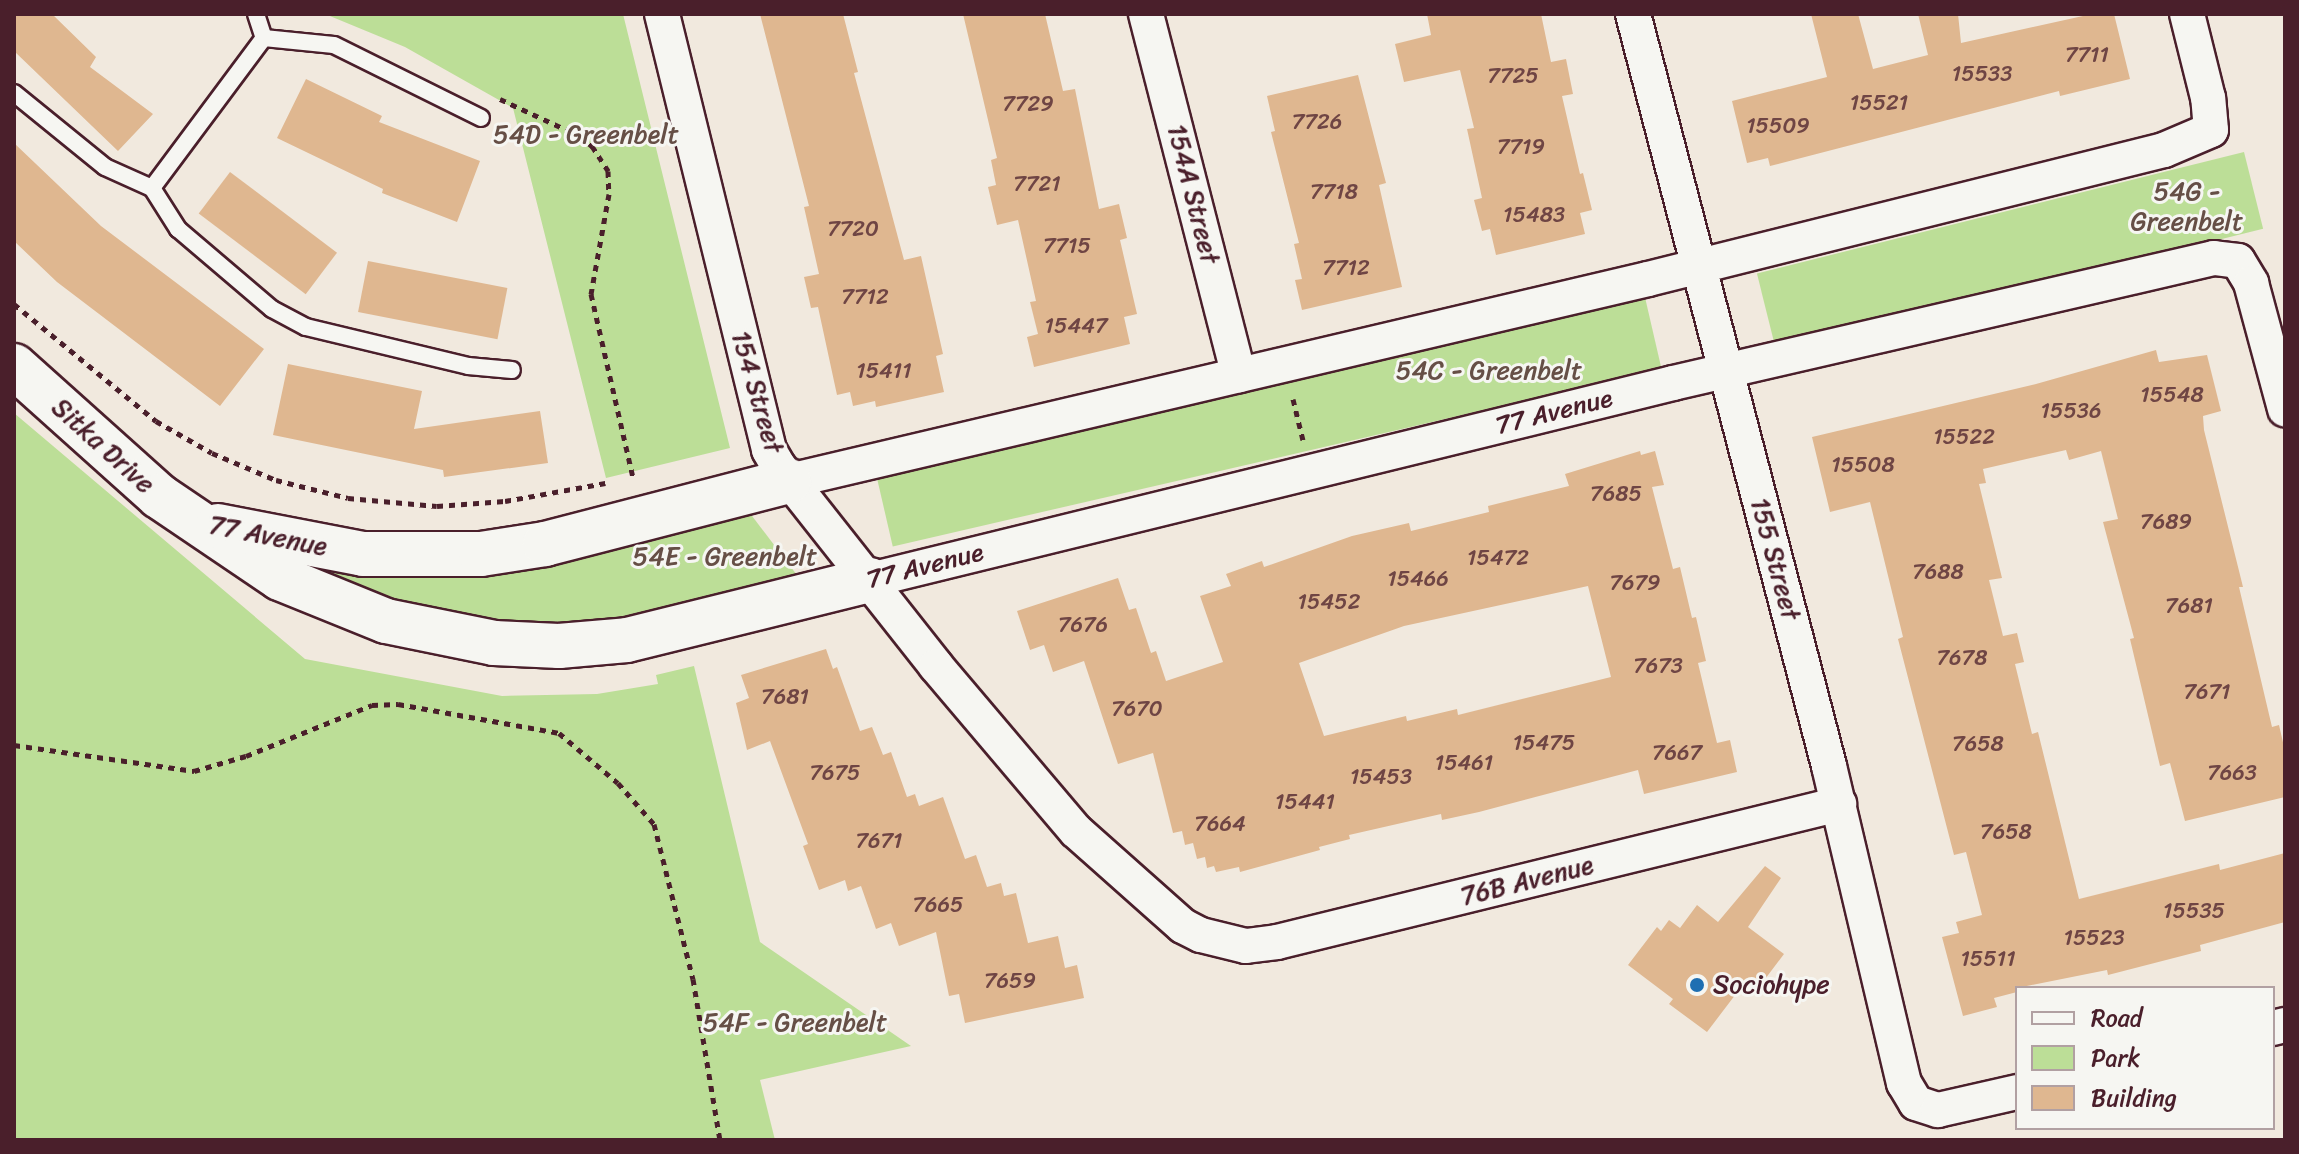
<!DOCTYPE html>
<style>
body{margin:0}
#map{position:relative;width:2299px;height:1154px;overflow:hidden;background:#f1e9de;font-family:Sriracha,sans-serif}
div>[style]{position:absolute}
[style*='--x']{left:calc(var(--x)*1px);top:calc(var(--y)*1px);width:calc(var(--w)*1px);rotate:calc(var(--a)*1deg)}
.green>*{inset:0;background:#bcde97;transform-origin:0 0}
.building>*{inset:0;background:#dfb790;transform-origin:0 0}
.path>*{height:5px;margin-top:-2.5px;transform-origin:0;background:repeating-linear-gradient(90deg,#4a1f2b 0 6px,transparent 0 12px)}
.roads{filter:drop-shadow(2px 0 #4a1f2b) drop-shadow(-2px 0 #4a1f2b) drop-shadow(0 2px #4a1f2b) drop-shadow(0 -2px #4a1f2b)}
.lane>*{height:16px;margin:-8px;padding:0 8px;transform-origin:8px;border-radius:8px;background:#f6f6f2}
.street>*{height:34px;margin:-17px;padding:0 17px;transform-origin:17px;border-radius:17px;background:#f6f6f2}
.secondary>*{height:44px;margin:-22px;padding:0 22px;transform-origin:22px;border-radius:22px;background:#f6f6f2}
.dots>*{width:22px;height:22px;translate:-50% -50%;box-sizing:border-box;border:4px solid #f6f6f2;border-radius:50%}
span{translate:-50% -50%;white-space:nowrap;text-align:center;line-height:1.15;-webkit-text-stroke:6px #f6f6f2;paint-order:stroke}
.number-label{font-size:22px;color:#6f4544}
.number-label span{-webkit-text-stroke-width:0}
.park-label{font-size:26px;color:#664f46}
.street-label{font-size:26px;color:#4a1f2b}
.poi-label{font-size:26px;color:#4a1f2b}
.left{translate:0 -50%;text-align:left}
.frame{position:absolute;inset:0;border:16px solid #4a1f2b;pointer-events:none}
.legend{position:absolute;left:2015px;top:986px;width:260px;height:144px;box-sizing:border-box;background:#f6f6f2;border:2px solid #b1a0a2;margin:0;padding:10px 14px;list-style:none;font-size:24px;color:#4a1f2b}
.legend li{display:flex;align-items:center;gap:16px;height:40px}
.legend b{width:40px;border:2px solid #b1a0a2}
</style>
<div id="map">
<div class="green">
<div style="clip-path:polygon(325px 14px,623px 14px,730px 448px,606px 478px,513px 108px,405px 47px)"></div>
<div style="left:2244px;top:152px;width:79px;height:502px;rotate:76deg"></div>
<div style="left:1644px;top:293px;width:78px;height:789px;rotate:77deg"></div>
<div style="clip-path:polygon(14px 413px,305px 659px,502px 696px,597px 694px,658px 684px,656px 675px,694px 666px,760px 942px,911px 1046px,760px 1080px,775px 1140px,14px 1140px)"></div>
<div style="clip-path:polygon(746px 508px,803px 583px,622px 626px,439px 621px,286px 558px)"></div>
</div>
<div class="building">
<div style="clip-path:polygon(14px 14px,52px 14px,96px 57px,90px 67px,153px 114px,118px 151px,14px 51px)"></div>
<div style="clip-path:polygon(760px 14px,843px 14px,858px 72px,854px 73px,904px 260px,921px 256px,943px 354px,936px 356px,944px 392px,876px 407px,875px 401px,853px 406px,850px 392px,837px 395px,818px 307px,811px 308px,804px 277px,819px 274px,804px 207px,809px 206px)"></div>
<div style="clip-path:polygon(963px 14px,1045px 14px,1063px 91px,1075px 89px,1099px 209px,1119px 204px,1127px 238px,1120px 240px,1137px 314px,1124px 317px,1130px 344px,1034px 367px,1027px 337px,1038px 334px,1030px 302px,1036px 301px,1018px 220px,997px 225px,988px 187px,996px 185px,991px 160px,997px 158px)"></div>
<div style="clip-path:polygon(1427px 14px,1541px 14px,1551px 62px,1566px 59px,1573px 94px,1562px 96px,1580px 174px,1583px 173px,1592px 210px,1580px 213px,1585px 234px,1496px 255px,1490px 229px,1482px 231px,1474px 200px,1482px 198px,1467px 129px,1474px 128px,1460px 70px,1404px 82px,1395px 44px,1431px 35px)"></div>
<div style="clip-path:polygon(1811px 14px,1858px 14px,1873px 69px,1928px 55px,1918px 14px,1958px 14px,1961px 43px,2092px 14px,2114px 14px,2130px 79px,2060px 96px,2059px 91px,1770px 166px,1768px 158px,1747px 163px,1732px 101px,1827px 77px)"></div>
<div style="clip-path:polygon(1358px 75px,1386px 183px,1379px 185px,1402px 287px,1302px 310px,1295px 280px,1302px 279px,1294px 244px,1299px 243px,1271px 132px,1275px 131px,1267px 96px)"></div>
<div style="clip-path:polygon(306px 79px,382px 116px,379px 122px,480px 161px,457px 222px,382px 193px,383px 189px,277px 138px)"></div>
<div style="clip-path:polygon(14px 143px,101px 226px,264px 349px,220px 406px,57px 282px,14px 241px)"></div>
<div style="left:230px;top:172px;width:134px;height:52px;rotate:37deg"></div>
<div style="left:368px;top:261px;width:142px;height:52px;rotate:11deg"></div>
<div style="clip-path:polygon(2156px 350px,2159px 362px,2207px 355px,2221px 411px,2203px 416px,2204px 430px,2243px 587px,2239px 587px,2272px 727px,2279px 725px,2285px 751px,2285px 797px,2185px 821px,2170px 763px,2160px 766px,2130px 639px,2134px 638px,2103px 522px,2118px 519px,2101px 451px,2069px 460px,2066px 450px,1983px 469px,1986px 483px,1979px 484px,2002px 578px,1989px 580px,2003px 636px,2017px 633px,2024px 662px,2015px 664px,2032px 734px,2038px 732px,2079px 899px,2219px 864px,2220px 870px,2285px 853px,2285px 922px,2200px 945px,2201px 951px,2108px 975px,2107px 970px,2017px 988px,2017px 992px,1994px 998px,1997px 1007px,1963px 1016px,1942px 937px,1959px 933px,1956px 922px,1982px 915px,1966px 852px,1954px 855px,1898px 639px,1903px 637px,1870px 502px,1830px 512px,1812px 437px,2036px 384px)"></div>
<div style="clip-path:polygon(288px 364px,422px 391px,414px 429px,540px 411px,548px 463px,444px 477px,443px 470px,273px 435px)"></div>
<div style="clip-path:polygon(evenodd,1640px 451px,1641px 455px,1655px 451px,1664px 485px,1652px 487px,1673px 569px,1680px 567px,1692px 618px,1696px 617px,1706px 661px,1698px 663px,1717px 743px,1730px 740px,1737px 772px,1644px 794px,1638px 770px,1479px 812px,1442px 820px,1441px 814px,1349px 835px,1350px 839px,1319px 847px,1320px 850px,1240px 872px,1239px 867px,1216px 872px,1214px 866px,1207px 868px,1205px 857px,1197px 859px,1193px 843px,1185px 845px,1182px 831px,1173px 833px,1153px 753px,1118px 764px,1084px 661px,1053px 672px,1044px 645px,1030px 650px,1017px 611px,1118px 578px,1129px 610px,1136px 608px,1151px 653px,1156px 651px,1166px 681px,1223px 662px,1200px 596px,1231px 586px,1226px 574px,1262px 561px,1264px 567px,1352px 536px,1409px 523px,1411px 531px,1489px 512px,1488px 506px,1569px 486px,1565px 474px,1640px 451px,1588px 586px,1611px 677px,1458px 715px,1457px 709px,1407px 721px,1406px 716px,1324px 736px,1299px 663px,1404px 626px,1588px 586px)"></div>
<div style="clip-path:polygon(826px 649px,833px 669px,837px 667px,860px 731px,872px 727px,883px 755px,891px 752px,907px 797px,915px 794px,919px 806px,943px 797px,965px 859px,976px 855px,987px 887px,1001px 883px,1004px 896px,1016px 893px,1028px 943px,1058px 936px,1065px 968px,1077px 965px,1084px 998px,965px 1023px,959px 994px,949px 996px,936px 932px,899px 946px,891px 923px,876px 929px,861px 886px,848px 891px,845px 880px,819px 890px,803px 846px,808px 844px,770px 741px,747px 750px,736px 703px,749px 698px,741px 675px)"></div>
<div style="clip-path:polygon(1765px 866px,1781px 878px,1748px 927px,1784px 954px,1756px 991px,1745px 982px,1707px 1032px,1669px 1004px,1673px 999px,1628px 965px,1657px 927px,1661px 931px,1669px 920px,1680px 928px,1697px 905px,1718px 922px)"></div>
</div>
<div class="path">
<div style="--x:500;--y:99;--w:88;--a:24.8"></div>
<div style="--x:580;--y:136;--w:16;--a:40"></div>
<div style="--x:592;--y:146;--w:30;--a:57"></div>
<div style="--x:608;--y:171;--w:23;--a:88"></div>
<div style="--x:609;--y:194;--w:102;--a:100.2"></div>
<div style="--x:591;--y:294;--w:189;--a:77.1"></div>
<div style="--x:14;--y:304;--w:184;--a:39.5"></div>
<div style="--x:156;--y:421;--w:64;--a:29.7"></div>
<div style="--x:212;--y:453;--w:69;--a:22.9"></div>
<div style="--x:276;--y:480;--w:74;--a:14"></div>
<div style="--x:348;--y:498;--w:89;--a:5.1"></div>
<div style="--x:437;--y:506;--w:68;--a:-4.2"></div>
<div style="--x:505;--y:501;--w:102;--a:-10.2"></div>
<div style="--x:1293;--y:399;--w:42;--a:76.3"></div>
<div style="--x:14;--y:745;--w:182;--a:8.2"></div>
<div style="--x:194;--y:771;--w:54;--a:-16.1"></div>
<div style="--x:246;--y:756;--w:136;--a:-22"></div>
<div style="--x:372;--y:705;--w:26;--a:-2"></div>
<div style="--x:398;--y:704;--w:164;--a:10.2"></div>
<div style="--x:559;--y:733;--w:77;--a:40.3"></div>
<div style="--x:618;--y:783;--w:55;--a:48.7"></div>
<div style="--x:654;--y:824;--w:160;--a:75.9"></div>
<div style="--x:693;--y:979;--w:163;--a:80.5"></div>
</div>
<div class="roads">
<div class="lane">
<div style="--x:256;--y:14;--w:25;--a:72"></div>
<div style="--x:264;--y:38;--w:70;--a:5.7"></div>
<div style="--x:334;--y:45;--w:164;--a:26.4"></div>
<div style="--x:14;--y:93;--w:117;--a:39.1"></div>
<div style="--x:105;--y:167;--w:51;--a:24.1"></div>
<div style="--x:152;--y:188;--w:49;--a:57.6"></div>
<div style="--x:178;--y:229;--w:123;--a:40.4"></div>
<div style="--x:272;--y:309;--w:38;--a:28"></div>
<div style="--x:306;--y:327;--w:167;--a:13.5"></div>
<div style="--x:468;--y:366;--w:44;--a:5.2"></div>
<div style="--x:152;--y:188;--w:187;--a:-53.3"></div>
</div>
<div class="street">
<div style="--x:662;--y:14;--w:449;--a:76.2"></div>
<div style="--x:769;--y:450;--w:20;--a:60"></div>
<div style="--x:779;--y:467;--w:253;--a:51.7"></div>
<div style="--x:936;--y:666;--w:216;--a:49.7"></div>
<div style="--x:1076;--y:831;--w:143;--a:41.6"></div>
<div style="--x:1183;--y:926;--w:20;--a:27"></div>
<div style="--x:1201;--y:935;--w:46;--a:13.7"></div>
<div style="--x:1246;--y:946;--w:31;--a:-7"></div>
<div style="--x:1277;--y:942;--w:579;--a:-13.8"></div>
<div style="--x:1146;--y:14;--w:373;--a:75.6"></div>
<div style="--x:1633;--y:14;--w:777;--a:75.39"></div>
<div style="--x:1829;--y:766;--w:326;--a:76.7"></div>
<div style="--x:1904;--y:1083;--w:23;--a:59"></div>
<div style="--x:1916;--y:1103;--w:23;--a:18"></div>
<div style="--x:1938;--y:1110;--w:81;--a:-12.8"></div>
<div style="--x:789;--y:481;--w:882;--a:-13.23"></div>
<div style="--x:1648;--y:279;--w:532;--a:-14.04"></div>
<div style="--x:2164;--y:150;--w:51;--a:-23.1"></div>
<div style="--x:2211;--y:130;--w:32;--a:-95"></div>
<div style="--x:2208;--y:98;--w:87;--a:-104"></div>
<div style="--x:870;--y:580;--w:827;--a:-13.78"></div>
<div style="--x:1673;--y:383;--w:555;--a:-13.01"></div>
<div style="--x:2214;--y:258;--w:24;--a:7"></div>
<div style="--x:2238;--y:261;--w:26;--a:59"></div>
<div style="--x:2251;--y:283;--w:131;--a:74.9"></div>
<div style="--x:2273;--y:1028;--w:12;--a:-14"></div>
</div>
<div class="secondary">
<div style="--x:14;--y:366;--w:195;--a:41.9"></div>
<div style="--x:159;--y:496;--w:146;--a:34.1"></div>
<div style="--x:280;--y:578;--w:114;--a:22.1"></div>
<div style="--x:386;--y:621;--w:110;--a:11.5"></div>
<div style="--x:494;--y:643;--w:65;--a:2.6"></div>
<div style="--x:559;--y:646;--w:68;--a:-5"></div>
<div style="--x:627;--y:640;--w:250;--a:-13.9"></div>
<div style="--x:218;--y:526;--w:148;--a:10.9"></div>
<div style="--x:363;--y:554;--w:118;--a:0"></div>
<div style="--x:481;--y:554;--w:65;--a:-8.9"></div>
<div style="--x:545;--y:544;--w:252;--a:-14.5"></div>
</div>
</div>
<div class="dots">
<div style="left:1697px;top:985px;background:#1f6fb2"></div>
</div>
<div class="number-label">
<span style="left:2087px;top:55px">7711</span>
<span style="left:1982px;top:74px">15533</span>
<span style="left:1513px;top:76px">7725</span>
<span style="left:1879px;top:103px">15521</span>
<span style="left:1028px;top:104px">7729</span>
<span style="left:1317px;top:122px">7726</span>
<span style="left:1778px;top:126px">15509</span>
<span style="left:1521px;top:147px">7719</span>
<span style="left:1037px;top:184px">7721</span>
<span style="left:1334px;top:192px">7718</span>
<span style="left:1534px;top:215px">15483</span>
<span style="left:853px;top:229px">7720</span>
<span style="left:1067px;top:246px">7715</span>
<span style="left:1346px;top:268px">7712</span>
<span style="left:865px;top:297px">7712</span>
<span style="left:1076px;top:326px">15447</span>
<span style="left:884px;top:371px">15411</span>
<span style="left:2172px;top:395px">15548</span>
<span style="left:2071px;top:411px">15536</span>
<span style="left:1964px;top:437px">15522</span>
<span style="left:1863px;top:465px">15508</span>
<span style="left:1616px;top:494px">7685</span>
<span style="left:2166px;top:522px">7689</span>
<span style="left:1498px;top:558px">15472</span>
<span style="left:1938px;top:572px">7688</span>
<span style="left:1418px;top:579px">15466</span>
<span style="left:1635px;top:583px">7679</span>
<span style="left:1329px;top:602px">15452</span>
<span style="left:2189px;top:606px">7681</span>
<span style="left:1083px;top:625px">7676</span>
<span style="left:1962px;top:658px">7678</span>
<span style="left:1658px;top:666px">7673</span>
<span style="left:2207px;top:692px">7671</span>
<span style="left:785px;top:697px">7681</span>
<span style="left:1137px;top:709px">7670</span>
<span style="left:1544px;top:743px">15475</span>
<span style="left:1978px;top:744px">7658</span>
<span style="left:1677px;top:753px">7667</span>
<span style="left:1464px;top:763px">15461</span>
<span style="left:835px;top:773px">7675</span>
<span style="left:2232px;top:773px">7663</span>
<span style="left:1381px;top:777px">15453</span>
<span style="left:1305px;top:802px">15441</span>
<span style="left:1220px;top:824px">7664</span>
<span style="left:2006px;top:832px">7658</span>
<span style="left:879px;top:841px">7671</span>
<span style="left:938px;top:905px">7665</span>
<span style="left:2194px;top:911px">15535</span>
<span style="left:2094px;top:938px">15523</span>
<span style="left:1988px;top:959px">15511</span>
<span style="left:1010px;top:981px">7659</span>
</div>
<div class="park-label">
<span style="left:586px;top:135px">54D - Greenbelt</span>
<span style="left:2187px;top:207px">54G -<br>Greenbelt</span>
<span style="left:1489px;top:371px">54C - Greenbelt</span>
<span style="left:725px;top:557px">54E - Greenbelt</span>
<span style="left:795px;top:1023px">54F - Greenbelt</span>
</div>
<div class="street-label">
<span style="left:1193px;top:194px;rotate:76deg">154A Street</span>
<span style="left:757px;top:392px;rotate:74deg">154 Street</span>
<span style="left:1554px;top:412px;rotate:-14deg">77 Avenue</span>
<span style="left:103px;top:446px;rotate:42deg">Sitka Drive</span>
<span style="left:268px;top:536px;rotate:11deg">77 Avenue</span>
<span style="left:1775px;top:559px;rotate:75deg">155 Street</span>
<span style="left:925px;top:566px;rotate:-14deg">77 Avenue</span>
<span style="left:1527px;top:881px;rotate:-14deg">76B Avenue</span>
</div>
<div class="poi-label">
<span class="left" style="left:1713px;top:985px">Sociohype</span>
</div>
<div class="frame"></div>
<ul class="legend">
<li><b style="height:10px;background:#f6f6f2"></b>Road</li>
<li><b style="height:22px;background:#bcde97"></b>Park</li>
<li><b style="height:22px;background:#dfb790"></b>Building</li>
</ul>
</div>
